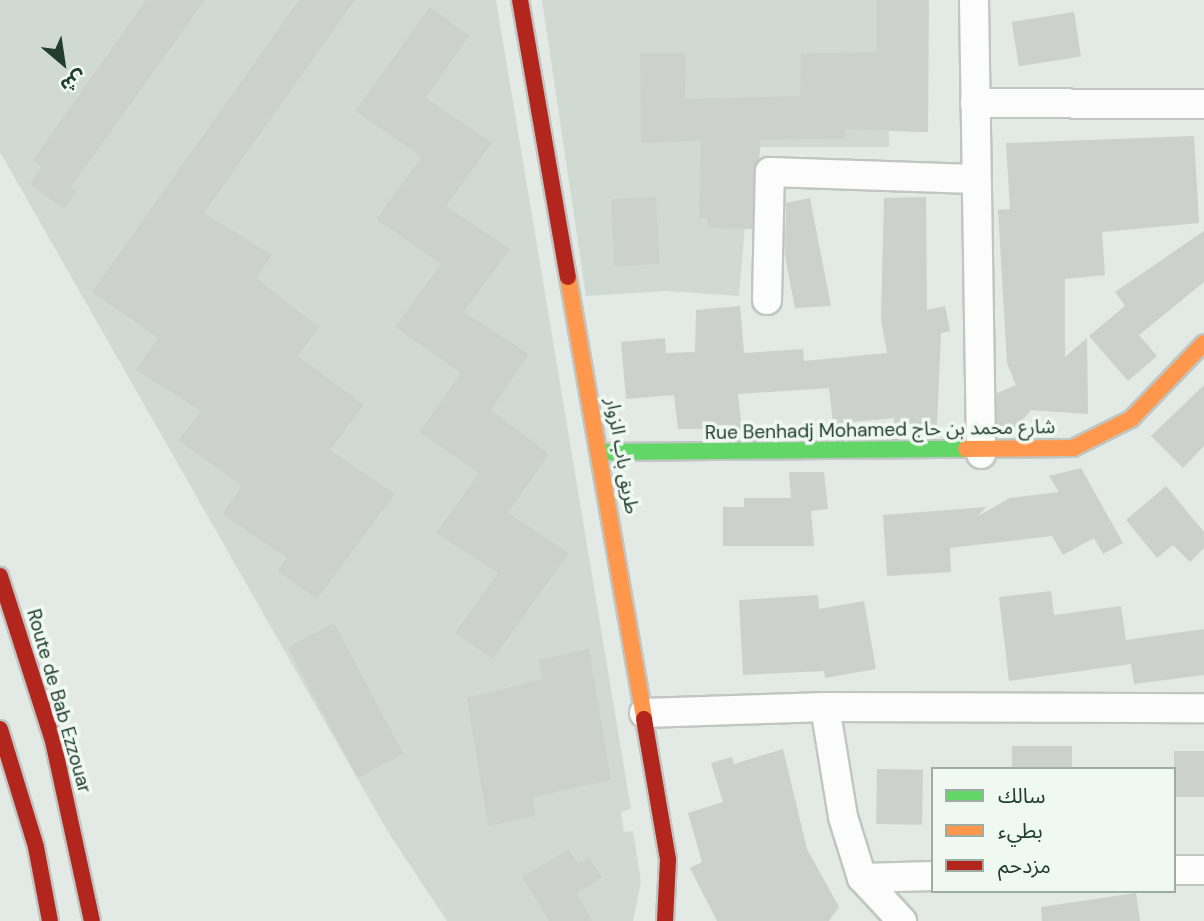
<!DOCTYPE html>
<meta charset="utf-8">
<style>
body{margin:0}
#map{position:relative;width:1204px;height:921px;overflow:hidden;background:#e3e9e4;font-family:"DM Sans","Noto Sans Arabic",sans-serif}
div>[style]{position:absolute}
[style*='--x']{left:calc(var(--x)*1px);top:calc(var(--y)*1px);width:calc(var(--w)*1px);rotate:calc(var(--a)*1deg)}
.built>*{inset:0;background:#d0dad3}
.building>*{inset:0;background:#ccd1cd;transform-origin:0 0}
.roads{filter:drop-shadow(2px 0 #c0c6c2) drop-shadow(-2px 0 #c0c6c2) drop-shadow(0 2px #c0c6c2) drop-shadow(0 -2px #c0c6c2)}
.street>*{height:28px;margin:-14px;padding:0 14px;transform-origin:14px;border-radius:14px;background:#fbfcfb}
.fast>*{height:16px;margin:-8px;padding:0 8px;transform-origin:8px;border-radius:8px;background:#63d668}
.slow>*{height:16px;margin:-8px;padding:0 8px;transform-origin:8px;border-radius:8px;background:#ff974d}
.jam>*{height:16px;margin:-8px;padding:0 8px;transform-origin:8px;border-radius:8px;background:#b3261e}
span{translate:-50% -50%;white-space:nowrap;text-align:center;line-height:1.15;-webkit-text-stroke:7px #f0f8f2;paint-order:stroke}
.street-label{font-size:19px;color:#203d2e}
.legend{position:absolute;left:931px;top:767px;width:245px;height:126px;box-sizing:border-box;background:#f0f8f2;border:2px solid #9dada4;margin:0;padding:9px 12px;list-style:none;font-size:21px;color:#203d2e}
.legend li{display:flex;align-items:center;gap:14px;height:35px}
.legend b{width:35px;border:2px solid #9dada4}
.north{position:absolute;left:28px;top:28px;width:70px;height:70px;-webkit-text-stroke:5px #f0f8f2;paint-order:stroke;rotate:151deg;font-size:19px;font-weight:700;line-height:28px;text-align:center;color:#203d2e}
.north::after{content:'';display:block;margin:auto;width:24px;height:32px;background:#203d2e;clip-path:polygon(50% 0,100% 100%,50% 72%,0 100%)}
</style>
<div id="map">
<div class="built">
<div style="clip-path:polygon(0 0,496px 0,631px 809px,621px 812px,624px 832px,633px 831px,641px 882px,633px 921px,447px 921px,388px 832px,0 152px)"></div>
<div style="clip-path:polygon(542px 0,928px 0,928px 132px,889px 131px,889px 147px,752px 147px,739px 296px,666px 291px,586px 296px)"></div>
</div>
<div class="building">
<div style="clip-path:polygon(146px 0,205px 0,71px 187px,76px 192px,64px 209px,30px 184px,41px 167px,33px 160px)"></div>
<div style="clip-path:polygon(299px 0,355px 0,204px 213px,272px 255px,256px 278px,319px 327px,298px 356px,364px 405px,330px 450px,395px 494px,317px 599px,277px 571px,287px 558px,222px 514px,242px 486px,178px 440px,201px 411px,136px 370px,158px 338px,92px 292px)"></div>
<div style="clip-path:polygon(877px 0,929px 0,928px 132px,845px 129px,845px 139px,761px 140px,752px 229px,708px 228px,707px 218px,699px 218px,701px 141px,641px 143px,640px 53px,686px 53px,685px 99px,800px 96px,801px 53px,877px 52px)"></div>
<div style="clip-path:polygon(430px 7px,469px 36px,426px 98px,492px 143px,446px 206px,510px 249px,464px 312px,529px 354px,491px 410px,549px 454px,508px 513px,569px 553px,493px 659px,455px 633px,498px 573px,436px 533px,479px 473px,419px 432px,461px 373px,395px 327px,441px 264px,376px 219px,422px 157px,355px 111px)"></div>
<div style="left:1074px;top:12px;width:45px;height:63px;rotate:81deg"></div>
<div style="clip-path:polygon(1194px 136px,1199px 223px,1102px 232px,1105px 275px,1065px 279px,1065px 357px,1087px 338px,1088px 414px,1031px 410px,1017px 427px,997px 427px,997px 393px,1016px 385px,1007px 363px,998px 210px,1010px 209px,1006px 143px)"></div>
<div style="left:656px;top:197px;width:67px;height:45px;rotate:87deg"></div>
<div style="clip-path:polygon(926px 197px,927px 310px,945px 306px,950px 331px,941px 333px,937px 425px,894px 423px,894px 418px,833px 424px,829px 388px,738px 394px,742px 429px,678px 429px,674px 395px,626px 399px,621px 342px,665px 338px,666px 353px,695px 352px,696px 310px,740px 306px,744px 353px,803px 349px,804px 361px,887px 353px,881px 320px,884px 198px)"></div>
<div style="clip-path:polygon(810px 198px,831px 306px,795px 308px,785px 256px,786px 203px)"></div>
<div style="clip-path:polygon(1204px 231px,1204px 282px,1139px 335px,1157px 356px,1128px 381px,1089px 336px,1125px 306px,1115px 292px)"></div>
<div style="clip-path:polygon(1204px 385px,1204px 446px,1183px 468px,1151px 436px)"></div>
<div style="clip-path:polygon(1081px 468px,1123px 543px,1103px 554px,1094px 538px,1063px 555px,1052px 536px,950px 548px,951px 572px,887px 576px,883px 515px,986px 507px,978px 516px,1010px 498px,1059px 492px,1049px 476px)"></div>
<div style="clip-path:polygon(789px 472px,824px 472px,828px 509px,811px 511px,814px 546px,723px 546px,723px 507px,744px 507px,744px 498px,791px 498px)"></div>
<div style="clip-path:polygon(1166px 486px,1204px 532px,1204px 548px,1190px 562px,1173px 545px,1157px 558px,1126px 520px)"></div>
<div style="clip-path:polygon(1051px 591px,1054px 615px,1121px 606px,1126px 640px,1204px 629px,1204px 675px,1134px 684px,1131px 664px,1009px 681px,999px 597px)"></div>
<div style="clip-path:polygon(818px 595px,819px 609px,864px 601px,876px 669px,825px 678px,824px 671px,743px 675px,739px 600px)"></div>
<div style="left:334px;top:623px;width:148px;height:52px;rotate:62deg"></div>
<div style="clip-path:polygon(589px 649px,611px 780px,533px 797px,535px 816px,488px 826px,467px 698px,542px 679px,539px 660px)"></div>
<div style="left:1072px;top:746px;width:23px;height:60px;rotate:90deg"></div>
<div style="clip-path:polygon(783px 749px,807px 849px,839px 907px,829px 921px,717px 921px,690px 868px,702px 862px,688px 813px,723px 802px,711px 763px,732px 757px,734px 764px)"></div>
<div style="left:1204px;top:751px;width:46px;height:30px;rotate:90deg"></div>
<div style="left:877px;top:769px;width:46px;height:55px;rotate:1deg"></div>
<div style="clip-path:polygon(569px 849px,578px 864px,589px 857px,602px 878px,577px 893px,592px 921px,549px 921px,522px 877px)"></div>
<div style="clip-path:polygon(1136px 893px,1140px 921px,1042px 921px,1041px 907px)"></div>
</div>
<div class="roads">
<div class="street">
<div style="--x:974;--y:0;--w:454;--a:89.1"></div>
<div style="--x:975;--y:103;--w:229;--a:0.3"></div>
<div style="--x:767;--y:300;--w:128;--a:-88.7"></div>
<div style="--x:770;--y:172;--w:204;--a:2"></div>
<div style="--x:825;--y:707;--w:111;--a:80.7"></div>
<div style="--x:843;--y:817;--w:64;--a:72.7"></div>
<div style="--x:862;--y:878;--w:59;--a:47.1"></div>
<div style="--x:644;--y:713;--w:181;--a:-1.9"></div>
<div style="--x:825;--y:707;--w:379;--a:0.2"></div>
<div style="--x:1174;--y:870;--w:30;--a:0"></div>
<div style="--x:862;--y:878;--w:71;--a:-1.6"></div>
</div>
<div class="fast">
<div style="--x:601;--y:452;--w:365;--a:-0.5"></div>
</div>
<div class="slow">
<div style="--x:568;--y:277;--w:448;--a:80.2"></div>
<div style="--x:966;--y:449;--w:107;--a:-0.5"></div>
<div style="--x:1073;--y:448;--w:65;--a:-26.6"></div>
<div style="--x:1131;--y:419;--w:105;--a:-46.2"></div>
</div>
<div class="jam">
<div style="--x:520;--y:0;--w:281;--a:80.2"></div>
<div style="--x:0;--y:576;--w:173;--a:72.2"></div>
<div style="--x:53;--y:741;--w:184;--a:77.8"></div>
<div style="--x:644;--y:719;--w:143;--a:80.3"></div>
<div style="--x:668;--y:860;--w:61;--a:92.8"></div>
<div style="--x:0;--y:729;--w:123;--a:73"></div>
<div style="--x:36;--y:847;--w:75;--a:79.3"></div>
</div>
</div>
<div class="street-label">
<span style="left:880px;top:430px;rotate:-1deg">Rue Benhadj Mohamed شارع محمد بن حاج</span>
<span style="left:622px;top:456px;rotate:80deg">طريق باب الزوار</span>
<span style="left:59px;top:701px;rotate:74deg">Route de Bab Ezzouar</span>
</div>
<ul class="legend">
<li><b style="height:9px;background:#63d668"></b>سالك</li>
<li><b style="height:9px;background:#ff974d"></b>بطيء</li>
<li><b style="height:9px;background:#b3261e"></b>مزدحم</li>
</ul>
<div class="north">ش</div>
</div>
